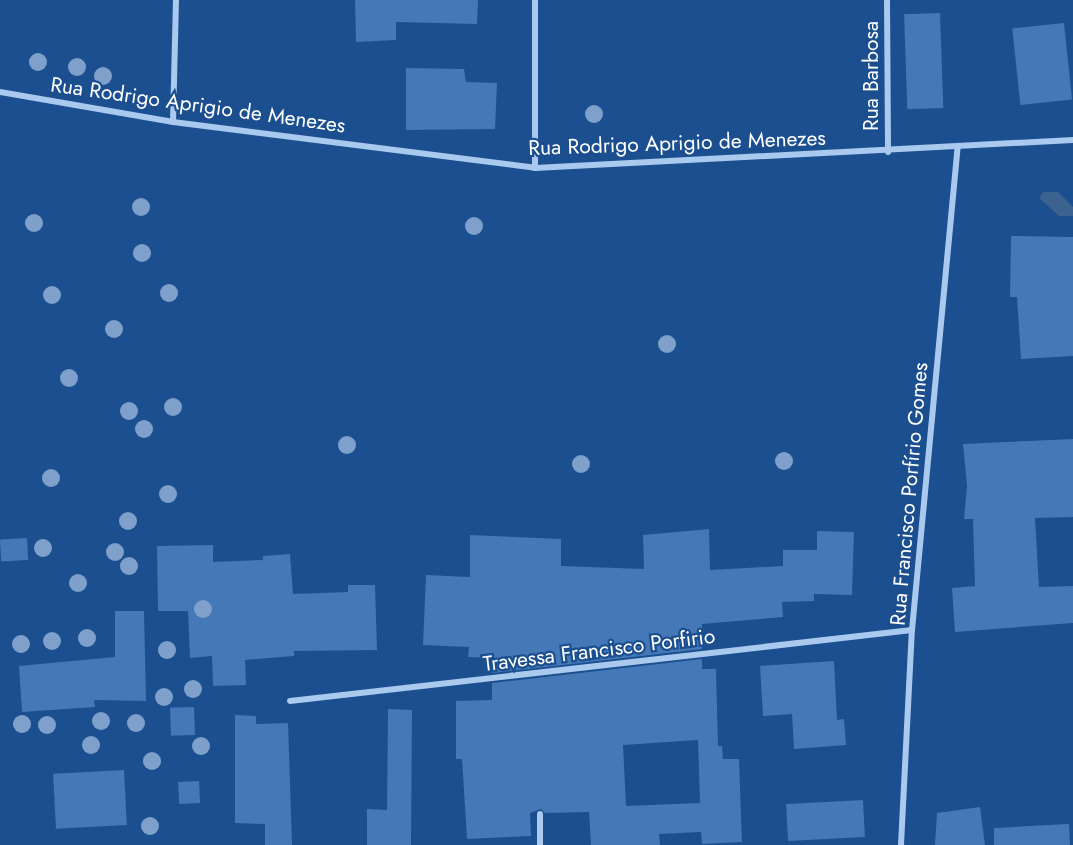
<!DOCTYPE html>
<meta charset="utf-8">
<style>
body{margin:0}
#map{position:relative;width:1073px;height:845px;overflow:hidden;background:#1b4f8f;font-family:Jost,sans-serif}
div>[style]{position:absolute}
[style*='--x']{left:calc(var(--x)*1px);top:calc(var(--y)*1px);width:calc(var(--w)*1px);rotate:calc(var(--a)*1deg)}
.water>*{inset:0;background:#3c6290}
.building>*{inset:0;background:#4478b7;transform-origin:0 0}
.minor>*{height:6px;margin:-3px;padding:0 3px;transform-origin:3px;border-radius:3px;background:#a9c9ee}
.trees>*{width:18px;height:18px;margin:-9px;border-radius:50%;background:#7ea0ca}
span{translate:-50% -50%;white-space:nowrap;text-align:center;line-height:1.15;-webkit-text-stroke:4.5px #1b4f8f;paint-order:stroke}
.street-label{font-size:21px;color:#fff}
</style>
<div id="map">
<div class="water">
<div style="clip-path:polygon(1043px 192px,1058px 192px,1073px 207px,1073px 216px,1059px 216px,1039px 198px)"></div>
</div>
<div class="building">
<div style="clip-path:polygon(355px 0,478px 0,477px 24px,396px 22px,396px 40px,356px 42px)"></div>
<div style="left:940px;top:13px;width:95px;height:36px;rotate:88deg"></div>
<div style="left:1064px;top:23px;width:77px;height:52px;rotate:84deg"></div>
<div style="clip-path:polygon(406px 68px,464px 69px,466px 82px,497px 83px,495px 129px,406px 130px)"></div>
<div style="clip-path:polygon(1011px 236px,1073px 237px,1073px 356px,1021px 359px,1017px 297px,1010px 297px)"></div>
<div style="clip-path:polygon(1073px 439px,1073px 517px,1035px 518px,1039px 587px,1073px 586px,1073px 623px,955px 632px,952px 588px,975px 586px,973px 519px,964px 519px,967px 486px,963px 444px)"></div>
<div style="clip-path:polygon(709px 529px,710px 570px,783px 566px,783px 550px,817px 550px,817px 531px,854px 532px,852px 595px,814px 594px,814px 601px,782px 602px,783px 617px,702px 624px,702px 649px,492px 673px,492px 658px,468px 657px,469px 647px,423px 645px,426px 575px,470px 577px,470px 535px,561px 539px,561px 566px,644px 569px,643px 535px)"></div>
<div style="left:27px;top:538px;width:22px;height:27px;rotate:87deg"></div>
<div style="clip-path:polygon(213px 545px,213px 562px,263px 560px,263px 556px,290px 554px,293px 594px,348px 592px,348px 585px,375px 585px,377px 650px,294px 651px,294px 656px,245px 660px,246px 685px,213px 686px,212px 656px,190px 658px,188px 611px,158px 611px,157px 546px)"></div>
<div style="clip-path:polygon(115px 611px,144px 611px,146px 701px,94px 700px,95px 707px,22px 712px,19px 666px,115px 657px)"></div>
<div style="clip-path:polygon(evenodd,702px 659px,702px 669px,716px 669px,718px 746px,722px 746px,723px 759px,739px 759px,742px 842px,702px 844px,701px 832px,659px 834px,660px 845px,591px 845px,589px 812px,545px 813px,541px 809px,530px 813px,531px 836px,467px 839px,462px 759px,456px 759px,456px 701px,492px 700px,492px 683px,702px 659px,698px 740px,700px 803px,626px 806px,623px 745px,698px 740px)"></div>
<div style="clip-path:polygon(834px 661px,837px 720px,844px 719px,846px 745px,794px 749px,792px 714px,763px 716px,760px 666px)"></div>
<div style="left:194px;top:707px;width:28px;height:24px;rotate:88deg"></div>
<div style="clip-path:polygon(388px 709px,412px 710px,411px 845px,367px 845px,367px 809px,387px 810px)"></div>
<div style="clip-path:polygon(235px 715px,256px 716px,256px 724px,288px 723px,292px 845px,265px 845px,265px 824px,235px 823px)"></div>
<div style="left:124px;top:770px;width:55px;height:71px;rotate:87deg"></div>
<div style="left:199px;top:781px;width:22px;height:21px;rotate:87deg"></div>
<div style="left:863px;top:800px;width:37px;height:77px;rotate:87deg"></div>
<div style="clip-path:polygon(980px 807px,985px 845px,935px 845px,937px 813px)"></div>
<div style="clip-path:polygon(1069px 824px,1070px 845px,994px 845px,994px 828px)"></div>
</div>
<div class="minor">
<div style="--x:535;--y:0;--w:168;--a:90"></div>
<div style="--x:887;--y:0;--w:152;--a:89.6"></div>
<div style="--x:0;--y:92;--w:176;--a:9.8"></div>
<div style="--x:173;--y:122;--w:365;--a:7.2"></div>
<div style="--x:535;--y:168;--w:539;--a:-2.98"></div>
<div style="--x:173;--y:122;--w:122;--a:-88.6"></div>
<div style="--x:290;--y:701;--w:626;--a:-6.51"></div>
<div style="--x:540;--y:845;--w:31;--a:-90"></div>
<div style="--x:901;--y:845;--w:215;--a:-87.1"></div>
<div style="--x:912;--y:630;--w:485;--a:-84.6"></div>
</div>
<div class="trees">
<div style="left:38px;top:62px"></div>
<div style="left:77px;top:67px"></div>
<div style="left:103px;top:76px"></div>
<div style="left:594px;top:114px"></div>
<div style="left:141px;top:207px"></div>
<div style="left:34px;top:223px"></div>
<div style="left:474px;top:226px"></div>
<div style="left:142px;top:253px"></div>
<div style="left:169px;top:293px"></div>
<div style="left:52px;top:295px"></div>
<div style="left:114px;top:329px"></div>
<div style="left:667px;top:344px"></div>
<div style="left:69px;top:378px"></div>
<div style="left:173px;top:407px"></div>
<div style="left:129px;top:411px"></div>
<div style="left:144px;top:429px"></div>
<div style="left:347px;top:445px"></div>
<div style="left:784px;top:461px"></div>
<div style="left:581px;top:464px"></div>
<div style="left:51px;top:478px"></div>
<div style="left:168px;top:494px"></div>
<div style="left:128px;top:521px"></div>
<div style="left:43px;top:548px"></div>
<div style="left:115px;top:552px"></div>
<div style="left:129px;top:566px"></div>
<div style="left:78px;top:583px"></div>
<div style="left:203px;top:609px"></div>
<div style="left:87px;top:638px"></div>
<div style="left:52px;top:641px"></div>
<div style="left:21px;top:644px"></div>
<div style="left:167px;top:650px"></div>
<div style="left:193px;top:689px"></div>
<div style="left:164px;top:697px"></div>
<div style="left:101px;top:721px"></div>
<div style="left:136px;top:723px"></div>
<div style="left:22px;top:724px"></div>
<div style="left:47px;top:725px"></div>
<div style="left:91px;top:745px"></div>
<div style="left:201px;top:746px"></div>
<div style="left:152px;top:761px"></div>
<div style="left:150px;top:826px"></div>
</div>
<div class="street-label">
<span style="left:871px;top:76px;rotate:-90deg">Rua Barbosa</span>
<span style="left:198px;top:105px;rotate:8deg">Rua Rodrigo Aprigio de Menezes</span>
<span style="left:677px;top:143px;rotate:-2deg">Rua Rodrigo Aprigio de Menezes</span>
<span style="left:909px;top:494px;rotate:-85deg">Rua Francisco Porfírio Gomes</span>
<span style="left:599px;top:650px;rotate:-7deg">Travessa Francisco Porfirio</span>
</div>
</div>
